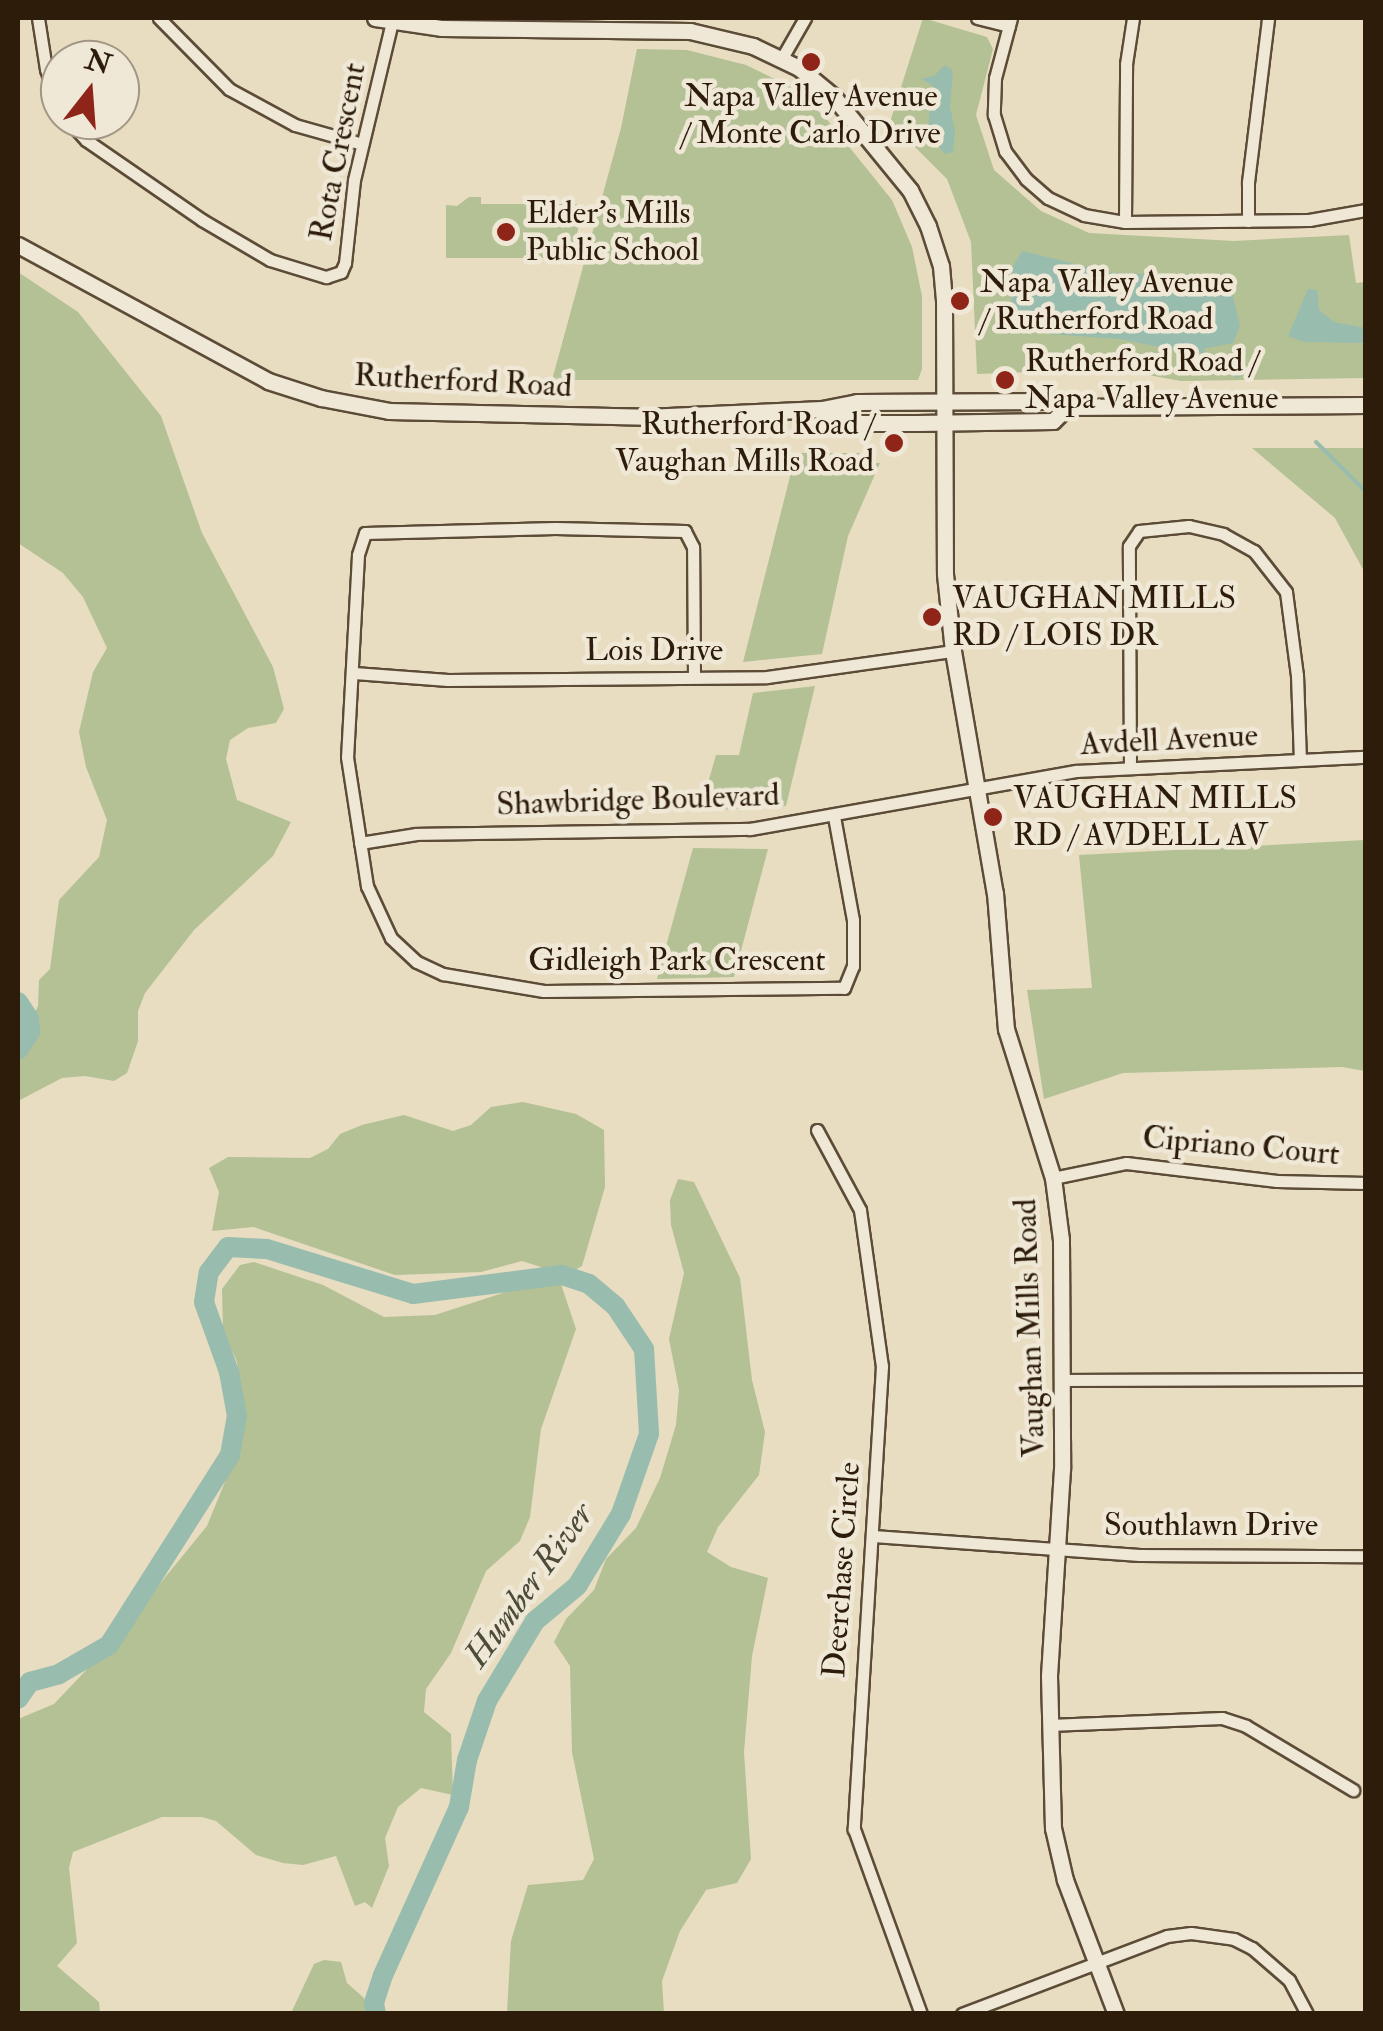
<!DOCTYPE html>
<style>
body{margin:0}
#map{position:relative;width:1383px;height:2031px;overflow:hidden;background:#e8dcc1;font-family:"IM FELL Double Pica",serif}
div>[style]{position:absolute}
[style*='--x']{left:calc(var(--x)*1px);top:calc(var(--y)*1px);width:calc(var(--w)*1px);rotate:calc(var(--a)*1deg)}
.green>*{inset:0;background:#b3c195}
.water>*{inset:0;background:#98bcad}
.stream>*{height:4px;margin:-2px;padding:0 2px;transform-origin:2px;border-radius:2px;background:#98bcad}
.river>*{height:20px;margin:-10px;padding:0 10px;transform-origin:10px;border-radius:10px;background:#98bcad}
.roads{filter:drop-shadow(2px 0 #5c4c37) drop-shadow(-2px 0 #5c4c37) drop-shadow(0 2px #5c4c37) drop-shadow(0 -2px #5c4c37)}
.street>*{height:11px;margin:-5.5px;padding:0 5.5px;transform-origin:5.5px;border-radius:5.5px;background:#f0e8d7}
.secondary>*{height:15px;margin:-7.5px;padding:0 7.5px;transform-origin:7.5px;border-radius:7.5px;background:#f0e8d7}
.dots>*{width:28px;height:28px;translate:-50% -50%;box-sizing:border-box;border:5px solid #f0e8d7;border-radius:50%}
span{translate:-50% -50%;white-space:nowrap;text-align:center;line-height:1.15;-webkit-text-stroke:9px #f0e8d7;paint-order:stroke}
.poi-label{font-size:32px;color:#2d1c09}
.left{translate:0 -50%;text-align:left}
.right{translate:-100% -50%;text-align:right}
.street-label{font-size:32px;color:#2d1c09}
.water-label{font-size:35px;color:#4d4c3a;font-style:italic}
.frame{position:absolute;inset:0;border:20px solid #2d1c09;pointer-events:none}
.north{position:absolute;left:40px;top:40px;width:100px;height:100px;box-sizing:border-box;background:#f0e8d7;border:2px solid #a29685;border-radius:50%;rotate:17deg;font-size:28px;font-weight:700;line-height:40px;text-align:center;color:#2d1c09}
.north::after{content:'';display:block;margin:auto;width:35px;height:45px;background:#8f2418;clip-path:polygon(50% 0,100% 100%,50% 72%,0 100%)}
</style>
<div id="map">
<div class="green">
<div style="clip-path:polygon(923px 18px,987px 37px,993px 49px,976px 115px,994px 170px,1041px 211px,1089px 233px,1234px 241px,1349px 235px,1356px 283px,1365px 282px,1365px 378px,1181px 381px,1115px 369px,977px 374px,971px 242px,947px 179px,890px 122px)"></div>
<div style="clip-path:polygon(637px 49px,687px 50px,746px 65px,789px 86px,825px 117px,892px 200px,912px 247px,922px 296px,922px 369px,918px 380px,552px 380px,621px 128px)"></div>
<div style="clip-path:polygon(469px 197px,481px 197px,481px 204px,577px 204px,578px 230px,570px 254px,566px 258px,446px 258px,446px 205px,457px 206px)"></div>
<div style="clip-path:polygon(18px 272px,78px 312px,161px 416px,202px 533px,273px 667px,284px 709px,276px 723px,248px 728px,230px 740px,226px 759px,237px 800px,291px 822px,273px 856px,194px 930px,145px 993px,138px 1011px,138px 1041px,127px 1073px,114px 1081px,85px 1076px,62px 1078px,18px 1101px,18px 1047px,38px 1006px,39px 980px,50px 969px,59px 900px,99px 857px,107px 820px,86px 767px,79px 732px,93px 672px,107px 648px,83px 597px,63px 573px,18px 543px)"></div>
<div style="clip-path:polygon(1252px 448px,1365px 448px,1365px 573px,1335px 518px)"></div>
<div style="clip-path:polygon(796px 453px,861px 453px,867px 463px,880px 463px,848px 536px,822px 654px,743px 662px)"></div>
<div style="clip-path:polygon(815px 686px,786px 806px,700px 811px,716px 755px,739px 755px,753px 693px)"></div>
<div style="clip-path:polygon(1365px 840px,1365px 1071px,1342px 1067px,1123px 1073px,1044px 1099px,1027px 990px,1092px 988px,1079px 855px)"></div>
<div style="clip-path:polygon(693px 848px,768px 849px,734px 977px,657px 979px)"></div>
<div style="clip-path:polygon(523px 1102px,576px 1114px,604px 1130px,605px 1187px,582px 1266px,566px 1275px,522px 1261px,481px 1272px,395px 1275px,253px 1227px,212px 1231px,219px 1192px,209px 1168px,228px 1157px,310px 1158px,328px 1149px,340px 1134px,362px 1125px,404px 1115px,453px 1131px,471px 1125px,491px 1107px)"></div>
<div style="clip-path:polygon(678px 1179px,694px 1182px,740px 1278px,752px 1380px,765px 1432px,759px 1475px,718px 1527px,707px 1552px,731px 1567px,768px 1578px,752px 1656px,744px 1752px,751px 1859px,737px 1883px,706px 1890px,680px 1931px,662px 1981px,664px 2013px,507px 2013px,511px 1941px,528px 1885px,583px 1880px,594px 1859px,572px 1752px,570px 1666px,554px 1642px,566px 1619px,594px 1590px,606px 1559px,636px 1528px,660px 1478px,676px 1425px,679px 1390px,669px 1339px,684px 1273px,671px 1225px,670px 1200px)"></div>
<div style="clip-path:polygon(254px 1262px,323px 1285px,384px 1317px,435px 1315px,509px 1291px,561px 1284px,576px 1329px,541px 1429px,530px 1517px,520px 1541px,486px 1571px,451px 1653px,426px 1689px,424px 1712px,451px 1734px,453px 1795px,421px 1788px,398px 1807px,385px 1838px,389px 1866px,372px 1908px,365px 1902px,355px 1906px,336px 1856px,303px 1865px,283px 1863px,256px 1855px,216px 1821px,202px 1817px,162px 1817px,73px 1852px,69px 1868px,77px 1943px,57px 1966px,99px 2002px,100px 2013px,18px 2013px,18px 1719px,54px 1704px,109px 1646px,207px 1526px,233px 1462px,244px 1417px,237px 1362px,223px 1330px,222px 1289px,240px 1265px)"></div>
<div style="clip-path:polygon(324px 1960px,341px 1962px,347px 1983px,364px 1998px,370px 2013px,291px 2013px,314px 1964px)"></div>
</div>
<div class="water">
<div style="clip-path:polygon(945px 65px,953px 71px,950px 106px,955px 132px,953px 152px,944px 154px,928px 130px,932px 85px,921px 79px,934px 76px)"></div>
<div style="clip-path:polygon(1022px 251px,1113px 273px,1222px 277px,1231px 288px,1240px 326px,1233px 343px,1186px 352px,1119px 339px,1050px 334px,1023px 322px,1011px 306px,1012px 268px)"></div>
<div style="clip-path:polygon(1308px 289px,1317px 290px,1319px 310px,1334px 322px,1365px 328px,1365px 343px,1304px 342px,1288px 336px)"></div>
</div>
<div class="stream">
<div style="--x:1199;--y:349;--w:47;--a:34.7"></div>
<div style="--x:1316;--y:442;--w:71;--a:45"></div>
</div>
<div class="river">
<div style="--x:18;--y:1002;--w:20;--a:57"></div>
<div style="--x:29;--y:1019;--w:13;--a:86"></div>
<div style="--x:30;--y:1032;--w:22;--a:124"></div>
<div style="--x:18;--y:1699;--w:21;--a:-55"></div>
<div style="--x:30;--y:1682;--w:30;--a:-15"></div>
<div style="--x:59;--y:1674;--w:58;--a:-30.1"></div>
<div style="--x:109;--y:1645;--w:225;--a:-57.5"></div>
<div style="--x:230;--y:1455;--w:40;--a:-80"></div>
<div style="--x:237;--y:1416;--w:45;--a:-100.3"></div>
<div style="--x:229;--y:1372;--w:74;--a:-109.7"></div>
<div style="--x:204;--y:1302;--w:30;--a:-81"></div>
<div style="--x:209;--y:1272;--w:31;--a:-53"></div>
<div style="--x:228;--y:1247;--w:39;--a:3"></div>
<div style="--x:267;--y:1249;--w:153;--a:17.1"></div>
<div style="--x:413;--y:1294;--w:150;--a:-7.3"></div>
<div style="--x:562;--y:1275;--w:28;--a:18"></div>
<div style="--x:589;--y:1284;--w:35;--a:40"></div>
<div style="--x:616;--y:1307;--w:50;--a:56.3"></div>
<div style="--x:644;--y:1349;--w:85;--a:86.6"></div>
<div style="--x:649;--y:1434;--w:85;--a:109.3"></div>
<div style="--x:621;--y:1514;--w:84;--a:121.4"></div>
<div style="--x:577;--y:1586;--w:55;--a:140.2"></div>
<div style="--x:535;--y:1621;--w:93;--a:121"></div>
<div style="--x:487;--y:1701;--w:62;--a:108.7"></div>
<div style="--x:467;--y:1760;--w:48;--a:99.7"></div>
<div style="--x:459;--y:1807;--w:184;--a:114.3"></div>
<div style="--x:383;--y:1975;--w:29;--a:108"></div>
<div style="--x:374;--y:2003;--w:11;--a:80"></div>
</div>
<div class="roads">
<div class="street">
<div style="--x:38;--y:18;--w:52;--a:81.1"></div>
<div style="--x:46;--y:69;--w:43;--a:71.1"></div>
<div style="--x:159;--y:18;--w:100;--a:45.4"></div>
<div style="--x:229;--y:89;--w:75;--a:28.6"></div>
<div style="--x:295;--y:125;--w:70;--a:15.8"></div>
<div style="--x:977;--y:18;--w:33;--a:14"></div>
<div style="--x:1011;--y:18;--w:62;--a:104.9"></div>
<div style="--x:995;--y:78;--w:37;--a:92"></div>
<div style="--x:994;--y:115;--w:38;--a:73"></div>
<div style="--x:1005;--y:151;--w:35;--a:53"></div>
<div style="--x:1026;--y:179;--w:29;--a:41"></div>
<div style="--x:1048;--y:198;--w:40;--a:25"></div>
<div style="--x:1084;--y:215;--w:42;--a:9.7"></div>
<div style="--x:1125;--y:222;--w:184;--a:-0.6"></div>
<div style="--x:1309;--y:220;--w:58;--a:-10"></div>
<div style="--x:782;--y:58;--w:46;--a:-60.1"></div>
<div style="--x:68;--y:120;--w:27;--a:48"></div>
<div style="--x:86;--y:140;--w:141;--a:34.6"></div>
<div style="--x:202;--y:220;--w:79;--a:30.5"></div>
<div style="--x:270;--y:260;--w:59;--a:16.9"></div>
<div style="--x:326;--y:277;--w:16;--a:-18"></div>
<div style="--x:341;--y:272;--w:10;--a:-66"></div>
<div style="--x:345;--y:263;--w:83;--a:-83.8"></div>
<div style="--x:354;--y:180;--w:163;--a:-76.5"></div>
<div style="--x:1248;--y:221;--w:39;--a:-90"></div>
<div style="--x:1248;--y:182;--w:165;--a:-83"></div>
<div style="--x:1125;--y:222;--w:158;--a:-89.6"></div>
<div style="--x:1126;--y:64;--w:47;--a:-81.3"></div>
<div style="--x:354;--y:673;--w:94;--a:4.3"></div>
<div style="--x:448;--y:680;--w:319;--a:-0.5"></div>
<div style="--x:767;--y:677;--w:188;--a:-8"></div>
<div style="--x:694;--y:677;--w:130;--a:-90.4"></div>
<div style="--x:693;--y:547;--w:18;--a:-117"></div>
<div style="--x:685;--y:531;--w:130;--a:-178.7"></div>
<div style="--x:555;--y:528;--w:190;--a:178.5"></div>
<div style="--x:365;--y:533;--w:23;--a:108"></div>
<div style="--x:358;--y:555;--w:202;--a:93.1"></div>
<div style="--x:347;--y:757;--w:131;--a:81.2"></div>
<div style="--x:367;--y:886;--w:57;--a:65.2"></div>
<div style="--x:391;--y:938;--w:35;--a:43"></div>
<div style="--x:417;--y:962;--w:29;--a:25"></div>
<div style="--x:443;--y:974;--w:102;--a:9.6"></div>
<div style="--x:544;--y:991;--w:300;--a:-0.6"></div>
<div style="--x:844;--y:988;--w:24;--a:-68"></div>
<div style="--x:853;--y:966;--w:46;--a:-90"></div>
<div style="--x:853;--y:920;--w:106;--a:-100.4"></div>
<div style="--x:1130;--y:768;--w:222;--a:-90.3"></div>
<div style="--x:1129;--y:546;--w:18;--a:-56"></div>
<div style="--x:1139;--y:531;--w:50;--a:-5.7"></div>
<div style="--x:1189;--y:526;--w:35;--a:13"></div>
<div style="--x:1223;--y:534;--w:35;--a:29"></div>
<div style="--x:1254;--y:551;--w:52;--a:52"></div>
<div style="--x:1286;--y:592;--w:84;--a:82.5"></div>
<div style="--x:1297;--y:675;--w:85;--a:88"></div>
<div style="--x:360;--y:843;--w:57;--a:-9.1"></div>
<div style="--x:416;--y:834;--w:334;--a:-0.9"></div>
<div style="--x:750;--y:829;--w:331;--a:-10.1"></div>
<div style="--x:1076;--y:771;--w:290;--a:-2.8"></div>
<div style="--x:817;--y:1130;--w:91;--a:61.7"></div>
<div style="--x:860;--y:1210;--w:158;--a:82"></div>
<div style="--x:882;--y:1366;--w:464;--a:93.5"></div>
<div style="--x:854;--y:1829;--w:197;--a:70.1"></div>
<div style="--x:1053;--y:1178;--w:75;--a:-11.6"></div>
<div style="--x:1126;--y:1163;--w:152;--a:6.8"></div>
<div style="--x:1277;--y:1181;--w:89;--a:1.3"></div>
<div style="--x:1061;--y:1380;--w:305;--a:-0.2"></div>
<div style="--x:873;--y:1536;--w:267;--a:4.1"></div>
<div style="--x:1139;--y:1555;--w:227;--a:0.3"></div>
<div style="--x:1049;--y:1725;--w:173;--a:-2.3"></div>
<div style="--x:1222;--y:1718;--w:25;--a:18"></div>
<div style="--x:1246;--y:1726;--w:125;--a:30.9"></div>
<div style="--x:962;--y:2014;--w:219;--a:-20.8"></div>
<div style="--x:1167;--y:1936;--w:24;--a:-7"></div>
<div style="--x:1191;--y:1933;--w:43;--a:7.9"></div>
<div style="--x:1234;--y:1939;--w:20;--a:27"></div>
<div style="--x:1252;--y:1948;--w:49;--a:40.9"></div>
<div style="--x:1289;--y:1980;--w:38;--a:62"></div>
</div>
<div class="secondary">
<div style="--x:375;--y:18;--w:68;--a:8.5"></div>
<div style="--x:442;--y:28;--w:248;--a:0.7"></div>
<div style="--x:690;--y:31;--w:65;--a:13.4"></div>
<div style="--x:753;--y:46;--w:51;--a:25.6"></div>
<div style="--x:799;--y:68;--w:44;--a:39.5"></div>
<div style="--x:833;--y:96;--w:122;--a:50.7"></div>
<div style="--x:910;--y:190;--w:40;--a:63.4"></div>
<div style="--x:928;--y:226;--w:42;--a:72"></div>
<div style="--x:941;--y:266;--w:33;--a:85"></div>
<div style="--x:944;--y:299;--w:275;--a:89.8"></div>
<div style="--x:945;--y:574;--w:77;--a:84.1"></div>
<div style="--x:953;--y:651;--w:246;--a:80.2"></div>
<div style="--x:995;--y:893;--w:136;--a:85.4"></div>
<div style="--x:1006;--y:1029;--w:156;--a:72.5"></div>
<div style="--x:1053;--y:1178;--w:63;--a:82.6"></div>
<div style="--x:1061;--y:1240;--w:229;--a:89.7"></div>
<div style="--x:1062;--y:1469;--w:207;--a:93.6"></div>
<div style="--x:1049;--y:1676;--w:152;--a:88.5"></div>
<div style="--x:1053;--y:1828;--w:53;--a:77"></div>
<div style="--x:1065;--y:1880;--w:143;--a:69.2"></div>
<div style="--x:18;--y:245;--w:285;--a:28.5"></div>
<div style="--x:268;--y:381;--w:56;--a:17.8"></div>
<div style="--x:321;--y:398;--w:69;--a:10.8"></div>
<div style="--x:389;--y:411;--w:257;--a:1.3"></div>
<div style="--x:646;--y:417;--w:176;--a:-2.6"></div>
<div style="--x:822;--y:409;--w:36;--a:-11"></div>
<div style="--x:857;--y:402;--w:194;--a:-0.3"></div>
<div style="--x:1051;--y:401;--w:17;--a:21"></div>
<div style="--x:1067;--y:407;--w:299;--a:-0.4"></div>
<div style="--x:822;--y:409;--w:36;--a:23"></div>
<div style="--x:855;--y:423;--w:62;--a:0"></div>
<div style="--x:917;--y:423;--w:136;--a:-0.8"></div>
<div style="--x:1053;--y:421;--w:20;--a:-45"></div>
</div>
</div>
<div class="dots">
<div style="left:811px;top:62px;background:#8f2418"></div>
<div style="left:506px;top:232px;background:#8f2418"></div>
<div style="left:960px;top:301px;background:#8f2418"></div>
<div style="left:1005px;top:380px;background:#8f2418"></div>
<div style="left:894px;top:443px;background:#8f2418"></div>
<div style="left:932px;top:617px;background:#8f2418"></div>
<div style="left:993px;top:817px;background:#8f2418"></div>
</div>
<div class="poi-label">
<span style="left:811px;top:115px">Napa Valley Avenue<br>/ Monte Carlo Drive</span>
<span class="left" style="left:526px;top:232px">Elder's Mills<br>Public School</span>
<span class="left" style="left:980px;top:301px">Napa Valley Avenue<br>/ Rutherford Road</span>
<span class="left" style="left:1025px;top:380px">Rutherford Road /<br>Napa Valley Avenue</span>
<span class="right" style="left:874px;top:443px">Rutherford Road /<br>Vaughan Mills Road</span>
<span class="left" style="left:952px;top:617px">VAUGHAN MILLS<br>RD / LOIS DR</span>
<span class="left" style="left:1013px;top:817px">VAUGHAN MILLS<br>RD / AVDELL AV</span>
</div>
<div class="street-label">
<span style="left:338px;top:152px;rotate:-79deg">Rota Crescent</span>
<span style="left:463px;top:381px;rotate:3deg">Rutherford Road</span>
<span style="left:654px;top:650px">Lois Drive</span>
<span style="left:1169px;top:740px;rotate:-3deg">Avdell Avenue</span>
<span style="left:638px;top:800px;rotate:-2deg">Shawbridge Boulevard</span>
<span style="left:677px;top:960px">Gidleigh Park Crescent</span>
<span style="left:1241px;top:1146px;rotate:5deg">Cipriano Court</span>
<span style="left:1030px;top:1328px;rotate:-92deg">Vaughan Mills Road</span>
<span style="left:1211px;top:1525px">Southlawn Drive</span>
<span style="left:842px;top:1570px;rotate:-86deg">Deerchase Circle</span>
</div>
<div class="water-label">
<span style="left:529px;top:1585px;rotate:-54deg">Humber River</span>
</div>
<div class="frame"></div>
<div class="north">N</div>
</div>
